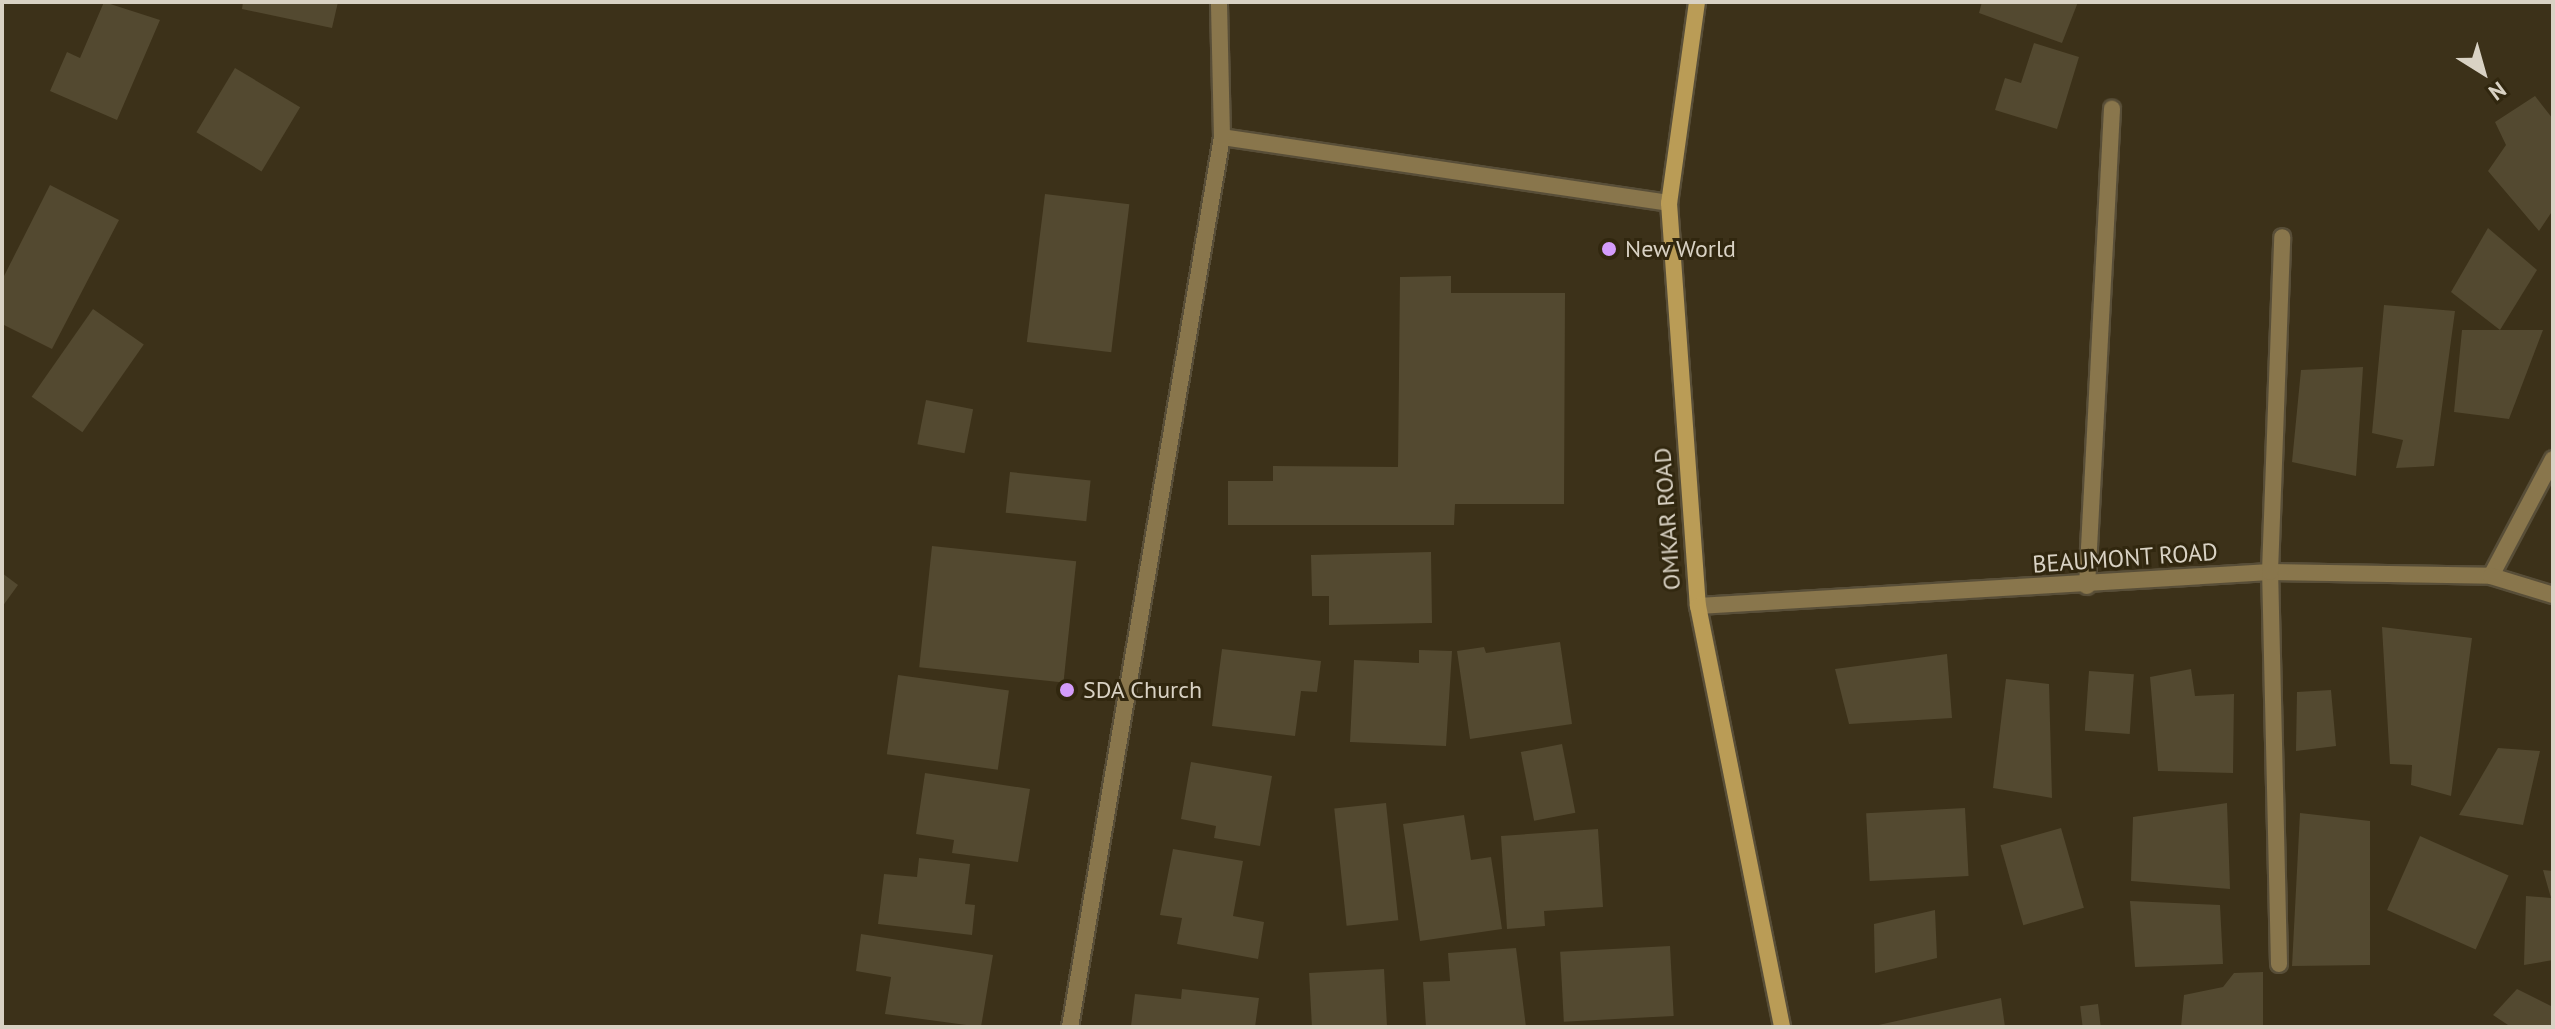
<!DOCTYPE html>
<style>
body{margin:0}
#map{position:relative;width:2555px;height:1029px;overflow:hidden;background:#3c3119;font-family:"PT Sans",sans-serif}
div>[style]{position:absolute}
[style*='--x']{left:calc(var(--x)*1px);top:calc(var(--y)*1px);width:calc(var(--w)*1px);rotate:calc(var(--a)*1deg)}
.building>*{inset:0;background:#534930;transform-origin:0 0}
.roads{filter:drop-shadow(2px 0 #584e38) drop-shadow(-2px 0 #584e38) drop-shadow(0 2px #584e38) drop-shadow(0 -2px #584e38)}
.street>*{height:16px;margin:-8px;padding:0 8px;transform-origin:8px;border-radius:8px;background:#89764c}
.secondary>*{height:16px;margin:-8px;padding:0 8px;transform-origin:8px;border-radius:8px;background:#ba9c56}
.dots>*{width:22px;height:22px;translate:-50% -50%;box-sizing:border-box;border:4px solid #31270f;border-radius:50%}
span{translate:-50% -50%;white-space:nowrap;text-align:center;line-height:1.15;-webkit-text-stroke:6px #31270f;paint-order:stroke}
.poi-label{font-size:24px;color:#d9d2c4}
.left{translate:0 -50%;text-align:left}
.street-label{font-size:24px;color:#d9d2c4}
.frame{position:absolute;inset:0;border:4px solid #d9d2c4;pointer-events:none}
.north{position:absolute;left:2443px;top:32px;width:80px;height:80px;-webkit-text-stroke:6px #31270f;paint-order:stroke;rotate:143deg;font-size:22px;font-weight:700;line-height:32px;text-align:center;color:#d9d2c4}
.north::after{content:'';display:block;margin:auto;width:28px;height:36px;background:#d9d2c4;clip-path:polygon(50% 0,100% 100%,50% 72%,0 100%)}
</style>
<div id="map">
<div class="building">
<div style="clip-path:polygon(104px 2px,160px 20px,117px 120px,50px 91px,67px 52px,80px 58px)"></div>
<div style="clip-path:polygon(243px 2px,338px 2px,332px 28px,242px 9px)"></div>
<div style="clip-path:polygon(1982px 2px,2078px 2px,2062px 43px,1979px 13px)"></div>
<div style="clip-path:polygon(2034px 43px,2079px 57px,2057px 129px,1995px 110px,2005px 78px,2021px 83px)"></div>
<div style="left:235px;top:68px;width:76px;height:75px;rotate:31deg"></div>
<div style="clip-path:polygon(2535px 96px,2553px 119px,2553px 210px,2539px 231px,2488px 171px,2506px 145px,2495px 122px)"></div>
<div style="clip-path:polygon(50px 185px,119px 220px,52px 349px,2px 324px,2px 280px)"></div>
<div style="left:1045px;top:194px;width:85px;height:149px;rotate:7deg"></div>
<div style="clip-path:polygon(2488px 228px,2537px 270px,2500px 330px,2451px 292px)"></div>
<div style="clip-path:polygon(1451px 276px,1451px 293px,1565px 293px,1564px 504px,1455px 504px,1454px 525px,1228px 525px,1228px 481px,1273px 481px,1273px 466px,1398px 467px,1400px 277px)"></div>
<div style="clip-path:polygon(2384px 305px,2455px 311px,2434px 466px,2396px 468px,2403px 440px,2372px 433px)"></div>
<div style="left:93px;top:309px;width:62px;height:107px;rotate:35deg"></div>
<div style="clip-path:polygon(2462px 330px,2543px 330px,2509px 419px,2454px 412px)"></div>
<div style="clip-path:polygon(2363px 367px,2356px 476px,2292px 462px,2301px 370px)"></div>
<div style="left:926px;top:400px;width:48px;height:45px;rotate:11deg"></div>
<div style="left:1010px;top:472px;width:81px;height:41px;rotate:6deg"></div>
<div style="left:932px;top:546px;width:145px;height:122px;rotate:6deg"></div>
<div style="clip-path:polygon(1431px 552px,1432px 623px,1329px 625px,1329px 596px,1312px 596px,1311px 555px)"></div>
<div style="clip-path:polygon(2px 573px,18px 585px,2px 607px)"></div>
<div style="clip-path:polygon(2382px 627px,2472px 638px,2451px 796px,2411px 785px,2412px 765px,2390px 764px)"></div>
<div style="clip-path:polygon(1560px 642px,1572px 724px,1470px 739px,1457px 651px,1484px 647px,1486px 653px)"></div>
<div style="clip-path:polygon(1222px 649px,1321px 661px,1317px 692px,1301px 691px,1295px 736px,1212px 726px)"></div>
<div style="clip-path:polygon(1419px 650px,1452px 651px,1446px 746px,1350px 742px,1354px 660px,1419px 663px)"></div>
<div style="clip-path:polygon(1947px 654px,1952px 718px,1849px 724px,1835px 669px)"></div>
<div style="clip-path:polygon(2191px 669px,2195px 696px,2234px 694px,2233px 773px,2158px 771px,2150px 677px)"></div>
<div style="left:2089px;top:671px;width:45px;height:60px;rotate:4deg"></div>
<div style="left:898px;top:675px;width:112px;height:80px;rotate:8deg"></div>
<div style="clip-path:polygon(2006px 679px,2049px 684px,2052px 798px,1993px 788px)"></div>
<div style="clip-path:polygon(2331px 690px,2336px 746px,2296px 751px,2297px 692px)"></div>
<div style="left:1562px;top:744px;width:70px;height:42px;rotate:79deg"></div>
<div style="clip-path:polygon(2498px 748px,2540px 751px,2523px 825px,2459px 815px)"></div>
<div style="clip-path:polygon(1191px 762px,1272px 776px,1260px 846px,1214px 838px,1216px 826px,1181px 819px)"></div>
<div style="clip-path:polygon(925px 773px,1030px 789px,1018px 862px,952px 853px,954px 840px,916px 834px)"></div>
<div style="left:1386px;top:803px;width:118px;height:52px;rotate:84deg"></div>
<div style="clip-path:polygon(2227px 803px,2230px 889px,2131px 881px,2133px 817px)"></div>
<div style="left:1965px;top:808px;width:68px;height:99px;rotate:87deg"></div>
<div style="clip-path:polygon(2300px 813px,2370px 821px,2370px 965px,2292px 966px)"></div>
<div style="clip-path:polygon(1464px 815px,1471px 860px,1491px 857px,1502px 929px,1420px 941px,1403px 824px)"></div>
<div style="left:2061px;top:828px;width:83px;height:63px;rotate:74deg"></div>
<div style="clip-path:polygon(1598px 829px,1603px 907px,1544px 911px,1545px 926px,1507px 929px,1501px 836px)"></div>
<div style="left:2420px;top:836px;width:97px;height:81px;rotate:24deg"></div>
<div style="clip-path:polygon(1173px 849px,1243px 861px,1233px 916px,1264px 922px,1258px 959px,1177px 944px,1182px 918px,1160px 915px)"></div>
<div style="clip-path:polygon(919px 858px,970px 864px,965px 904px,975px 905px,972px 935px,878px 924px,884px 874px,917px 877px)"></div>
<div style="clip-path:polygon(2543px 870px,2553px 871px,2553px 960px,2524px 965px,2526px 896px,2551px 898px)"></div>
<div style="clip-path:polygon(2130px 901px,2220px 905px,2223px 964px,2135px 967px)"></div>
<div style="clip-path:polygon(1935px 910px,1937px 958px,1875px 973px,1874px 924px)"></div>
<div style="clip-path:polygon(861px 934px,993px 955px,981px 1027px,885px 1014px,891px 977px,856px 971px)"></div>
<div style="left:1670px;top:946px;width:70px;height:110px;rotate:87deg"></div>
<div style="clip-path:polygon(1516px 948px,1526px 1027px,1426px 1027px,1423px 982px,1450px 981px,1448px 953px)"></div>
<div style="left:1384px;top:969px;width:58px;height:75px;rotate:87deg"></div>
<div style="clip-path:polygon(2263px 972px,2263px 1027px,2181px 1027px,2184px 995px,2223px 987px,2234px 973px)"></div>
<div style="clip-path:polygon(1182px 989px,1259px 998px,1255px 1027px,1131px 1026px,1135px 994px,1181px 999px)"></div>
<div style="clip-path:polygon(2517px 989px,2553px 1007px,2553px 1027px,2511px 1027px,2493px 1015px)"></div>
<div style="clip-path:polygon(2001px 998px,2005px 1027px,1874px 1027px,1874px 1026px)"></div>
<div style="left:2098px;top:1004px;width:23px;height:18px;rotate:83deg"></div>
</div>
<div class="roads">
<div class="street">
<div style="--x:1222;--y:137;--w:452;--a:8.4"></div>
<div style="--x:2491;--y:576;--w:132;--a:-62.1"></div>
<div style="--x:2087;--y:586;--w:478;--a:-87"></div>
<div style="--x:1698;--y:606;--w:573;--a:-3.4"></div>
<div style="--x:2270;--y:572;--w:221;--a:1"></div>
<div style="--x:2491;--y:576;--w:65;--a:17"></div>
<div style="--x:2279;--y:964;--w:392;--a:-91.3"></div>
<div style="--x:2270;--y:572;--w:335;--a:-87.9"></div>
<div style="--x:1070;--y:1027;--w:903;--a:-80.31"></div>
<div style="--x:1222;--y:137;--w:135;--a:-91.3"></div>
</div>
<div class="secondary">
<div style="--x:1697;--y:2;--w:203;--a:97.9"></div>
<div style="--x:1669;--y:203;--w:404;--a:85.9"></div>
<div style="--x:1698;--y:606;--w:429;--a:78.7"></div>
</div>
</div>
<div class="dots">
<div style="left:1609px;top:249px;background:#d49cfb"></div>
<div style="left:1067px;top:690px;background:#d49cfb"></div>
</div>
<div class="poi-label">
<span class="left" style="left:1625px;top:249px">New World</span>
<span class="left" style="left:1083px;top:690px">SDA Church</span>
</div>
<div class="street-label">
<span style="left:1667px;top:519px;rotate:-94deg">OMKAR ROAD</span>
<span style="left:2125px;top:558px;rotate:-4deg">BEAUMONT ROAD</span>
</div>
<div class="frame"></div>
<div class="north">N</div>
</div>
